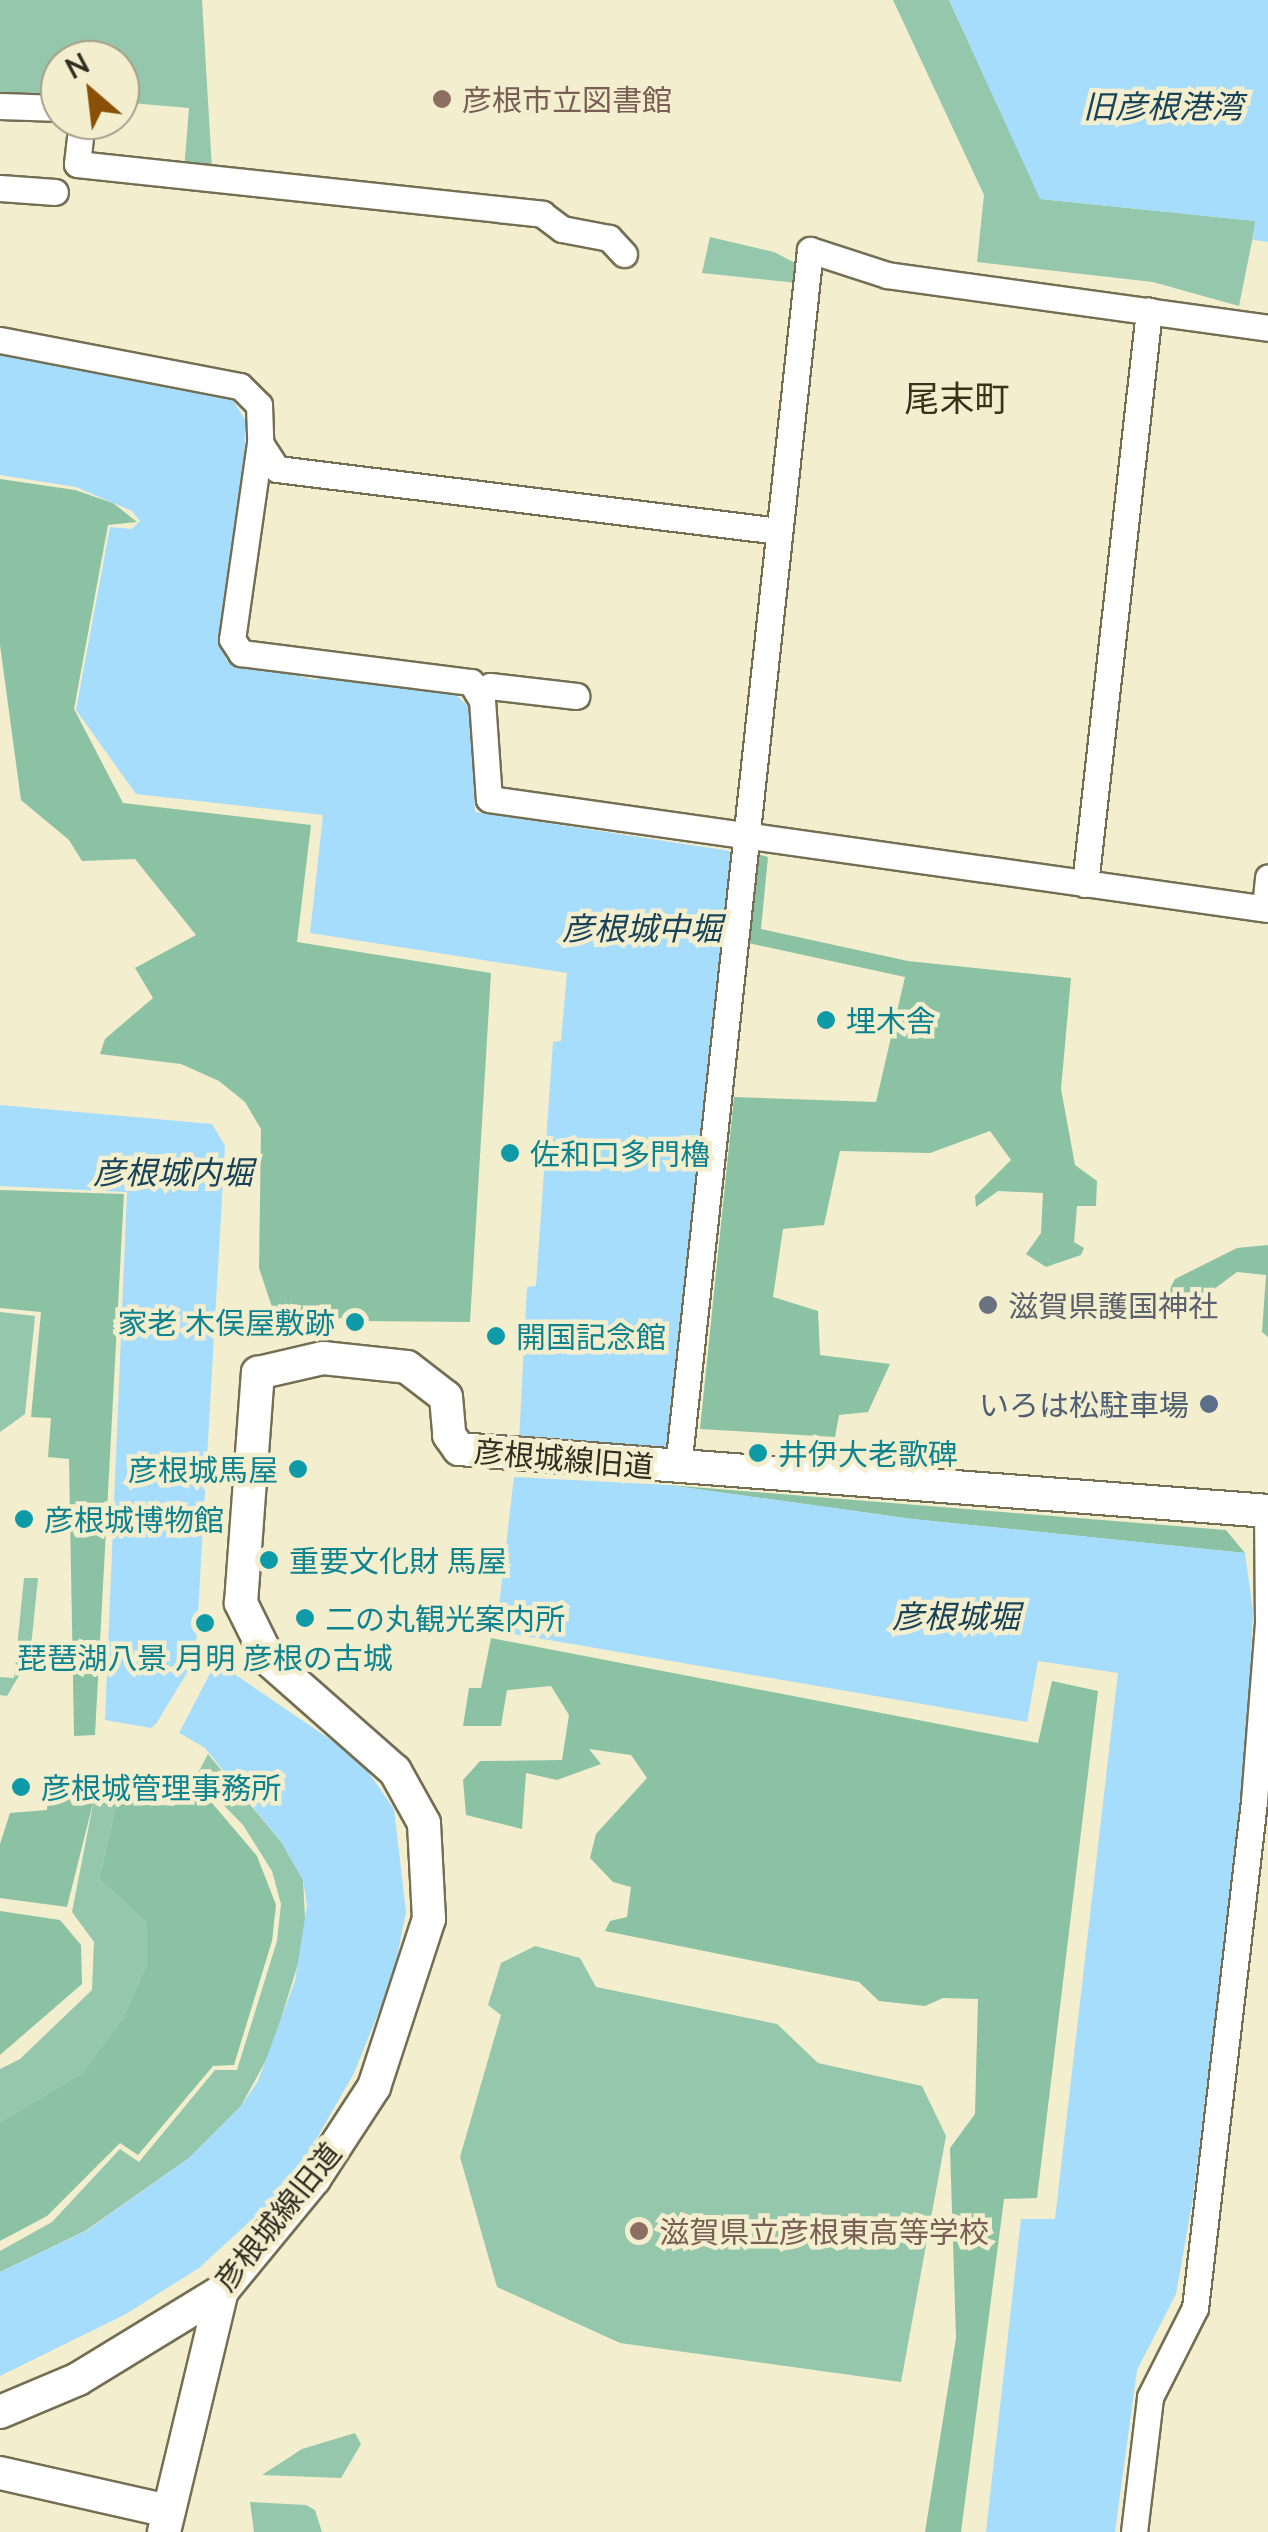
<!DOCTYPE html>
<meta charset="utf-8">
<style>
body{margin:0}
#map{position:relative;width:1268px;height:2532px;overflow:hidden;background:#f3eece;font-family:Lato,"Noto Sans JP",sans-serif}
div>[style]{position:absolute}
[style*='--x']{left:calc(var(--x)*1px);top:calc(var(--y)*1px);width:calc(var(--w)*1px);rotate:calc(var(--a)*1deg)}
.green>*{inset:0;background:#94c7ab}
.forest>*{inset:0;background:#8bc2a4}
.water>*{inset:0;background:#a6dcfc}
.pier>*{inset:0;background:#f3eece}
.roads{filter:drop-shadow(2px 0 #746f53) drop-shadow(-2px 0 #746f53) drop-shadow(0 2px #746f53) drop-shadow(0 -2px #746f53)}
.minor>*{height:25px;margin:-12.5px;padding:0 12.5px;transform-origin:12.5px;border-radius:12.5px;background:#fff}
.tertiary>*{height:32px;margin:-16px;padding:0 16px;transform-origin:16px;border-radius:16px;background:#fff}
.dots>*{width:28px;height:28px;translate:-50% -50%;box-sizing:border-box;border:5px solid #f3eece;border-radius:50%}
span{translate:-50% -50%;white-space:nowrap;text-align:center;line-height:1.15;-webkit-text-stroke:9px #f3eece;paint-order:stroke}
.education-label{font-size:30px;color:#785e54}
.left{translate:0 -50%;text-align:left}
.culture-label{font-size:30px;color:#0d838f}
.right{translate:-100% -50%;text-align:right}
.worship-label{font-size:30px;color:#5b616d}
.service-label{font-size:30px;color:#4e5e75}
.street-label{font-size:30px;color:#2f2c20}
.water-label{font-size:32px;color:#184359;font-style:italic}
.quarter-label{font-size:35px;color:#373218}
.north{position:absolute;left:40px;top:40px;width:100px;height:100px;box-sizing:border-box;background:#f3eece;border:2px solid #a5a088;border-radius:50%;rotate:332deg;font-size:28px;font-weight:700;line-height:40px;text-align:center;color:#2f2c20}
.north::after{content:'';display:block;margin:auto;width:35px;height:45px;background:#8a5008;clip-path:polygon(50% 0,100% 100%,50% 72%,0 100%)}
</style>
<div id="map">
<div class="green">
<div style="clip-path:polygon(0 0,202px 0,212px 169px,184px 170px,189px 108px,120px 102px,120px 60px,60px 60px,60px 98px,0 95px)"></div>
<div style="clip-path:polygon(893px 0,949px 0,1041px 199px,1256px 221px,1239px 306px,1153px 282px,977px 262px,984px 195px)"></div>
<div style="clip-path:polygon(710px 237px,774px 252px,799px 265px,797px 283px,702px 273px)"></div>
<div style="clip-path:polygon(0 1312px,35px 1316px,25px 1414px,0 1432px)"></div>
<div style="clip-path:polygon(24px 1578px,38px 1578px,30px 1657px,7px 1696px,0 1695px,0 1677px,14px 1678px)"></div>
<div style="clip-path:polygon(208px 1754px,282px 1843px,303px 1880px,306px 1938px,271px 2051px,241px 2106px,189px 2158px,85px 2231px,0 2272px,0 2251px,52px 2222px,120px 2149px,139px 2162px,215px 2070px,237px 2070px,277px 1941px,281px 1904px,272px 1871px,243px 1825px,196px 1777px)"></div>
<div style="clip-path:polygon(94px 1799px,117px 1801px,99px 1879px,147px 1923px,147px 1964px,123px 2018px,82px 2073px,0 2122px,0 2069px,20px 2059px,92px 1990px,94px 1942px,72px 1912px)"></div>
<div style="clip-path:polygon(535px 1946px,580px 1958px,596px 1987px,777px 2024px,818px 2063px,922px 2086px,946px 2136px,901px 2382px,620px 2343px,497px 2287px,460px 2157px,501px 2015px,488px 2005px,501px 1963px)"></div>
<div style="clip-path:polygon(355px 2433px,361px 2444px,341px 2478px,262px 2475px,302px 2449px)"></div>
<div style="clip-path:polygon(250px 2502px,306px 2505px,315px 2510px,322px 2532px,254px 2532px)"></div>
</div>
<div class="forest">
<div style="clip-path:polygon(0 479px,75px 490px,113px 503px,137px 522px,108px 525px,74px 709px,123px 803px,311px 825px,297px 942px,491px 973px,470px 1322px,363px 1321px,273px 1310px,259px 1268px,261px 1129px,245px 1102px,219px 1081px,181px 1064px,100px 1054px,105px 1039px,153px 998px,135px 968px,196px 935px,135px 859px,82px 861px,69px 840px,21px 800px,0 645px)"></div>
<div style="clip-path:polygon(757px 854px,768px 857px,761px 929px,908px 961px,1071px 978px,1061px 1089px,1075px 1165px,1097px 1181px,1096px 1206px,1077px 1206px,1074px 1242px,1084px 1248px,1081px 1255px,1046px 1267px,1026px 1254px,1041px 1233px,1043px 1193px,998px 1191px,976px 1207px,975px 1196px,1011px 1160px,990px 1131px,930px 1153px,840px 1151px,824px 1225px,783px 1229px,773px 1297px,818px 1311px,820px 1355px,890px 1364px,868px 1412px,839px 1415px,835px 1437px,700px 1429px,734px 1097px,876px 1102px,905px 977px,748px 943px)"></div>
<div style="clip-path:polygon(0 1190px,124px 1194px,95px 1735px,74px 1736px,69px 1459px,48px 1457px,51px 1418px,31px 1417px,41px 1312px,0 1308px)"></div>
<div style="clip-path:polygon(1268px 1245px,1268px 1337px,1262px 1332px,1266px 1275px,1237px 1272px,1178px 1316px,1166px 1296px,1175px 1279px,1237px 1248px)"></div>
<div style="clip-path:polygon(668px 1485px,1226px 1530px,1245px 1553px,912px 1519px)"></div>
<div style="clip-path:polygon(491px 1638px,1038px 1743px,1052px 1681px,1098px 1691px,1037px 2198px,1004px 2199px,961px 2532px,925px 2532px,956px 2338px,950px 2148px,975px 2114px,978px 1999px,943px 1998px,925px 2006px,879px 2001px,859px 1982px,605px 1931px,610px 1921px,627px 1917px,631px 1887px,613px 1882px,590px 1858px,596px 1834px,647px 1778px,631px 1755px,589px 1749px,601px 1764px,557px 1780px,526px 1773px,522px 1829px,466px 1815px,463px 1780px,480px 1761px,562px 1760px,569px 1715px,551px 1686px,507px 1690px,501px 1726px,463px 1726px,469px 1688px,481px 1688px)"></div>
<div style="clip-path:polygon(189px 1776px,257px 1856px,276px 1905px,272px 1941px,234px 2065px,213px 2066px,138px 2155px,120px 2143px,47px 2216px,0 2241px,0 2122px,82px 2073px,123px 2018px,147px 1964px,147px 1923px,99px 1879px,117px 1801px,174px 1806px)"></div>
<div style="clip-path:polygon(48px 1797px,94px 1799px,67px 1907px,0 1898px,0 1844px,10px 1813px,47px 1810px)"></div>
<div style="clip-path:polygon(0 1911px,60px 1920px,81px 1945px,82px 1984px,0 2055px)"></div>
</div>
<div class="water">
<div style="clip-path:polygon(949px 0,1268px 0,1268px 242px,1253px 240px,1255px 221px,1040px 199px)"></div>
<div style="clip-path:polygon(0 354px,232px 399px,246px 421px,242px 510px,223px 637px,226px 660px,317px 680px,319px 671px,453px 692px,472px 710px,475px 812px,730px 851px,737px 861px,675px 1452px,519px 1442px,527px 1287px,536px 1286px,553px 1042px,561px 1041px,567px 973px,310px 933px,323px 815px,136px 794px,76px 710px,110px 527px,132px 529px,140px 521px,132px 511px,76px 487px,0 475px)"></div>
<div style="clip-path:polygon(0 1105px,212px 1124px,225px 1146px,196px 1648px,359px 1759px,394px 1809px,406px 1912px,393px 1977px,354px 2073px,305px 2159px,270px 2203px,199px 2268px,126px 2314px,0 2376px,0 2272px,86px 2231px,189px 2158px,241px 2106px,258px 2081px,295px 1981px,307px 1905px,303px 1880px,282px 1843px,205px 1748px,159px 1721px,151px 1728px,105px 1720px,127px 1192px,0 1186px)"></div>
<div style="clip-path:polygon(514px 1477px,668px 1485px,912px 1519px,1245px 1553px,1253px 1611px,1247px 1753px,1193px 2198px,1176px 2294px,1137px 2370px,1115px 2532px,986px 2532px,1021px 2219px,1055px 2219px,1118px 1673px,1038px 1661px,1027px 1722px,496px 1631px)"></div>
</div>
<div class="pier">
<div style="clip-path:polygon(202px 1648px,218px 1658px,178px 1735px,153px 1729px)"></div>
</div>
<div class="roads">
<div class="minor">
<div style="--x:0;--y:106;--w:60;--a:1.9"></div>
<div style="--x:82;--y:120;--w:44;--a:96.5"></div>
<div style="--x:77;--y:164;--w:468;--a:6.1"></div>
<div style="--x:542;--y:214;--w:25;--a:37"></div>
<div style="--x:562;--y:229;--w:48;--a:10.8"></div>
<div style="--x:609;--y:238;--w:22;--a:47"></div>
<div style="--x:0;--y:188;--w:55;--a:4.2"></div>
<div style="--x:0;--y:340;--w:244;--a:10.9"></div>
<div style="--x:240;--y:386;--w:27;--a:45"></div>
<div style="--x:259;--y:405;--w:38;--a:88"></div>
<div style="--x:260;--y:443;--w:198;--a:98.1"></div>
<div style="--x:232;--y:639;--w:17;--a:57"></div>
<div style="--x:241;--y:653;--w:232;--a:7.2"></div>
<div style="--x:471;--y:682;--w:21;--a:59"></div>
<div style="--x:482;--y:700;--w:99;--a:86"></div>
<div style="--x:489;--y:799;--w:787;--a:8.04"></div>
<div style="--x:260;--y:443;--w:31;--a:57"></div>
<div style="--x:277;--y:469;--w:506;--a:7.04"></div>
<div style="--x:477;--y:692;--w:14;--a:-25"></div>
<div style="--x:490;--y:686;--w:87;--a:6.6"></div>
<div style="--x:1085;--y:884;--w:577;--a:-83.63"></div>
<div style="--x:1265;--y:907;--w:30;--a:-84"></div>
<div style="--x:678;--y:1467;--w:1224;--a:-83.81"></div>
<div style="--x:810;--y:250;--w:81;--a:18"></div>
<div style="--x:887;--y:275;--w:385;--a:7.9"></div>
<div style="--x:1134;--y:2532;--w:136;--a:-83.2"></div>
<div style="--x:1150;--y:2397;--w:100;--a:-63.2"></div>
<div style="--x:1195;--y:2308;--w:510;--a:-83.36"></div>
<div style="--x:1254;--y:1801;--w:179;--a:-85.5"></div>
<div style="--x:1268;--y:1623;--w:112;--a:-90.5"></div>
</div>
<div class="tertiary">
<div style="--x:0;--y:2412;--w:85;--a:-22.9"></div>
<div style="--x:78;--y:2379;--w:169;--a:-31.4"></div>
<div style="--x:222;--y:2291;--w:145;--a:-50.6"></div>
<div style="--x:314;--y:2179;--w:110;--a:-56.9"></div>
<div style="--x:374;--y:2087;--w:177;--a:-71.9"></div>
<div style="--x:429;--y:1919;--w:96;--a:-93"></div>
<div style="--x:424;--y:1823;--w:60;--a:-119.1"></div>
<div style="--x:395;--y:1771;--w:168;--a:-138.6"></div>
<div style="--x:269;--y:1660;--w:64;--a:-116.2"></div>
<div style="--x:241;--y:1603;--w:231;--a:-85.8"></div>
<div style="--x:258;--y:1373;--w:67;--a:-13"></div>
<div style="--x:323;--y:1358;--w:84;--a:6.1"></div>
<div style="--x:407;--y:1367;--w:49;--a:37.6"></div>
<div style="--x:446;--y:1397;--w:38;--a:85"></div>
<div style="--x:449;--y:1435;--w:17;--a:54"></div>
<div style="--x:459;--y:1449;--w:811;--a:4.38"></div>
<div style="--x:0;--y:2473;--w:173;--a:12.7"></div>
<div style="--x:164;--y:2532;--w:248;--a:-76.5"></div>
</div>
</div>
<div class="dots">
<div style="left:442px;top:99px;background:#8d6e63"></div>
<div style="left:826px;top:1020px;background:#0f9aa8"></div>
<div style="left:510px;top:1153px;background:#0f9aa8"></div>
<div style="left:988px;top:1305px;background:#6b7280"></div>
<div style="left:355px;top:1322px;background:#0f9aa8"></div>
<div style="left:496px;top:1336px;background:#0f9aa8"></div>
<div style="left:1209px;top:1404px;background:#5c6f8a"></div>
<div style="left:758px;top:1453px;background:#0f9aa8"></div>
<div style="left:298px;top:1469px;background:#0f9aa8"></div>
<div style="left:24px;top:1519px;background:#0f9aa8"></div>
<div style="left:269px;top:1560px;background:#0f9aa8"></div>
<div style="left:305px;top:1618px;background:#0f9aa8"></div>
<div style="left:205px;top:1623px;background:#0f9aa8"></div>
<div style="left:21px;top:1787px;background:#0f9aa8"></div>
<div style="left:639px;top:2231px;background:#8d6e63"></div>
</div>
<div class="education-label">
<span class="left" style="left:462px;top:99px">彦根市立図書館</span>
<span class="left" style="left:659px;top:2231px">滋賀県立彦根東高等学校</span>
</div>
<div class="culture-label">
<span class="left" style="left:846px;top:1020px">埋木舎</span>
<span class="left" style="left:530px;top:1153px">佐和口多門櫓</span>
<span class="right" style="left:335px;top:1322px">家老 木俣屋敷跡</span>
<span class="left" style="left:516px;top:1336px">開国記念館</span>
<span class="left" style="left:778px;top:1453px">井伊大老歌碑</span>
<span class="right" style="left:278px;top:1469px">彦根城馬屋</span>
<span class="left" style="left:44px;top:1519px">彦根城博物館</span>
<span class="left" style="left:289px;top:1560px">重要文化財 馬屋</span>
<span class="left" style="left:325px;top:1618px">二の丸観光案内所</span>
<span style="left:205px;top:1657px">琵琶湖八景 月明 彦根の古城</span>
<span class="left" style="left:41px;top:1787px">彦根城管理事務所</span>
</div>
<div class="worship-label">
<span class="left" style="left:1008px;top:1305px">滋賀県護国神社</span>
</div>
<div class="service-label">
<span class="right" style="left:1189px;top:1404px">いろは松駐車場</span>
</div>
<div class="street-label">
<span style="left:564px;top:1458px;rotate:5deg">彦根城線旧道</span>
<span style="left:277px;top:2216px;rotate:-51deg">彦根城線旧道</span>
</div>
<div class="water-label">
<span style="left:1163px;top:106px">旧彦根港湾</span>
<span style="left:642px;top:928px">彦根城中堀</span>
<span style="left:173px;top:1172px">彦根城内堀</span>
<span style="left:956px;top:1616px">彦根城堀</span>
</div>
<div class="quarter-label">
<span style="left:957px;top:397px">尾末町</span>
</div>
<div class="north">N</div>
</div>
